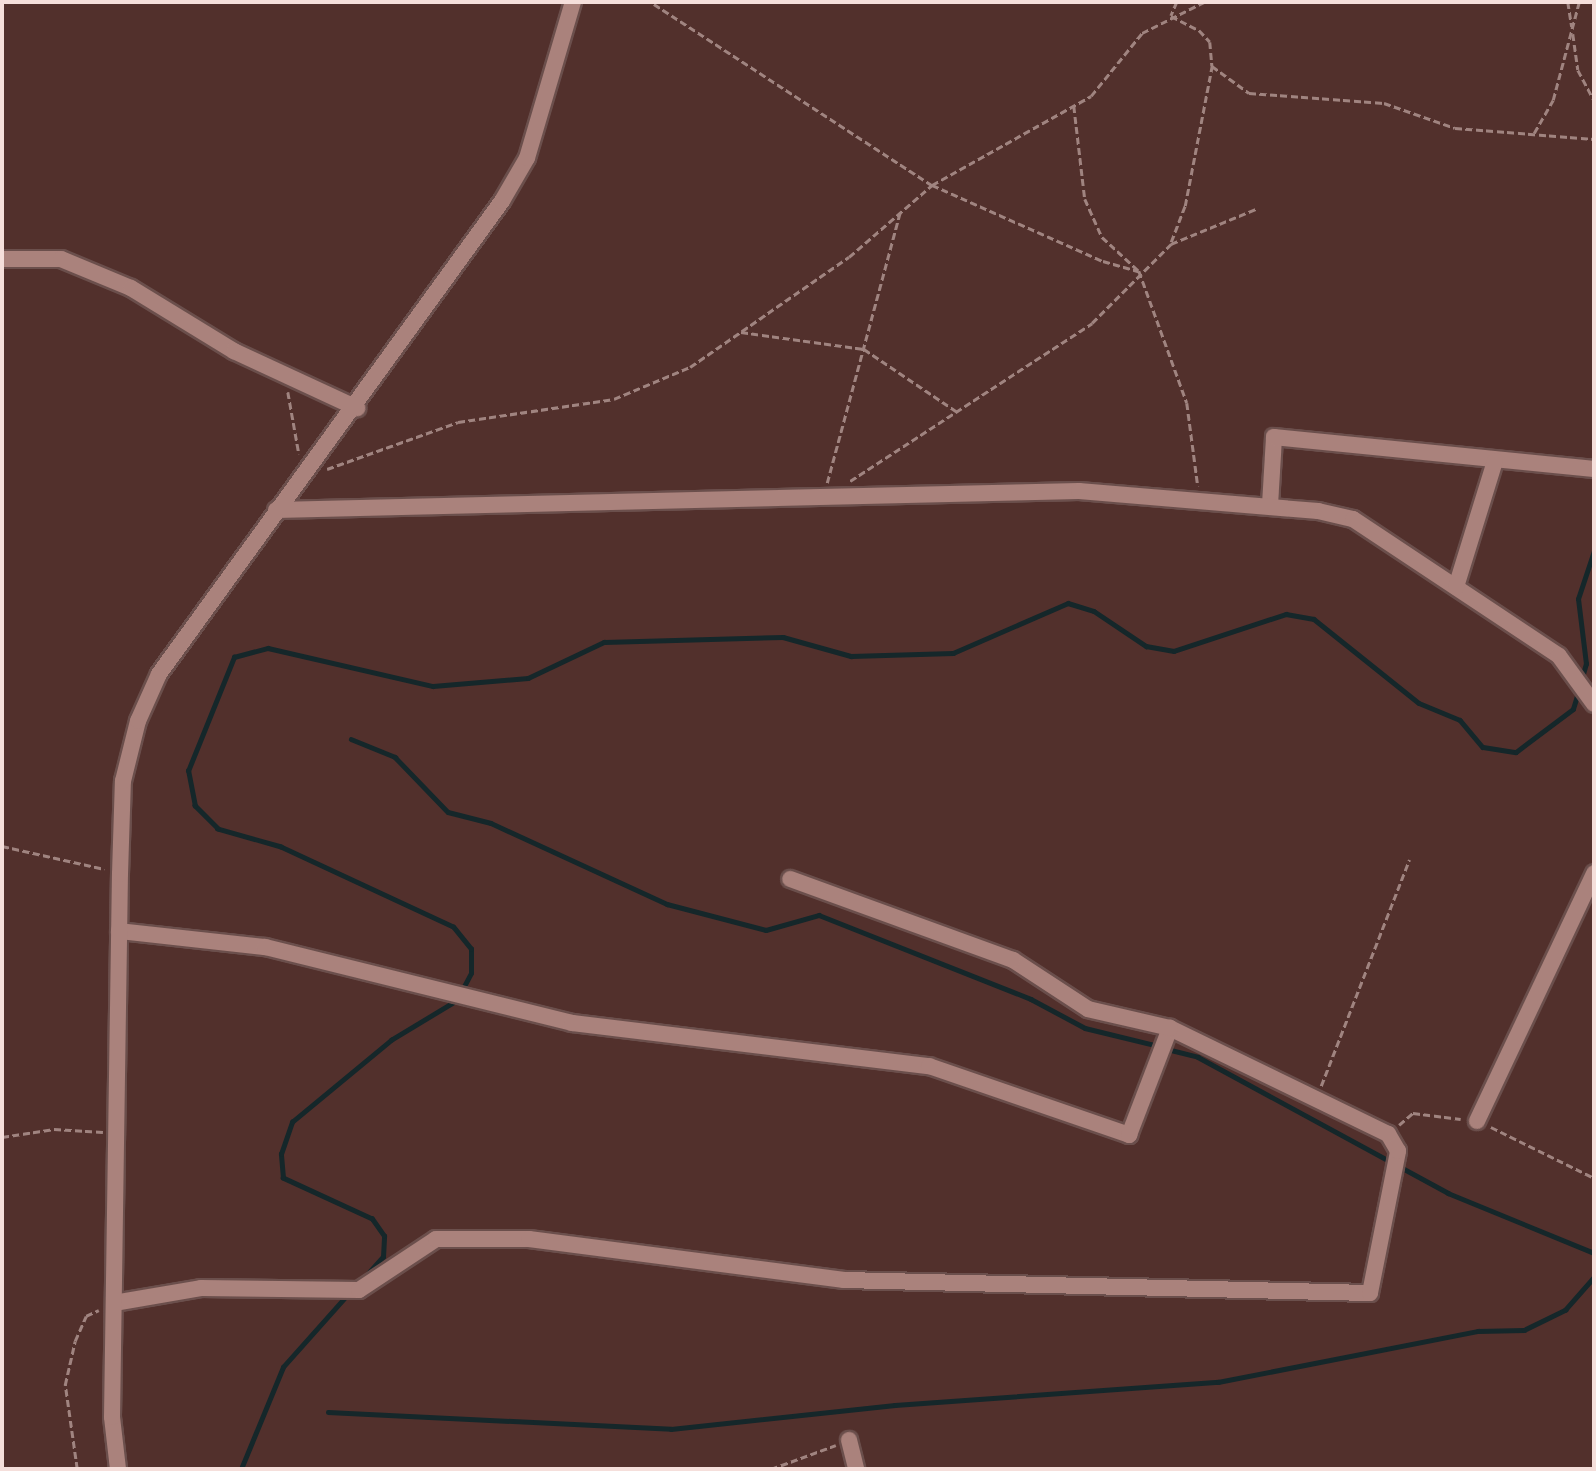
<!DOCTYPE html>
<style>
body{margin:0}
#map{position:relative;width:1596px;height:1471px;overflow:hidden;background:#52302c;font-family:"Alegreya Sans",sans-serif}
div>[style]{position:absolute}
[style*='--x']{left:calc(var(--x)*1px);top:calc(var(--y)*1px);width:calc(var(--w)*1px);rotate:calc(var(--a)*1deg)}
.stream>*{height:4.5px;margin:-2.25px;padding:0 2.25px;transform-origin:2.25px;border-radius:2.25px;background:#15272a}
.path>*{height:2.5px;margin-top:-1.25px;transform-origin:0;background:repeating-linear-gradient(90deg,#a08480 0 7px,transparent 0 10.5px)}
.roads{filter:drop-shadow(2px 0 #6b4f4c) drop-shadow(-2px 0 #6b4f4c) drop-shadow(0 2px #6b4f4c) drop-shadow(0 -2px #6b4f4c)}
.minor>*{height:16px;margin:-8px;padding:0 8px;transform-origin:8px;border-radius:8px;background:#aa827c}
span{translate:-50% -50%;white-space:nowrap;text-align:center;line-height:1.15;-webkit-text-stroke:5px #2d1d1b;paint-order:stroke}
.frame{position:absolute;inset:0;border:4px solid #f5dfdb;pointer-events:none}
</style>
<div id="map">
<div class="stream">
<div style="--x:1581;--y:681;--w:18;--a:-74"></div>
<div style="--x:1586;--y:664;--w:65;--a:-97"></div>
<div style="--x:1578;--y:599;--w:51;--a:-71.6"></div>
<div style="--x:351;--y:739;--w:48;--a:22.2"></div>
<div style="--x:395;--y:757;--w:76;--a:46.1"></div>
<div style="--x:448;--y:812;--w:44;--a:14.3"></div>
<div style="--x:491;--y:823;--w:194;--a:24.7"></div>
<div style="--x:667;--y:904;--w:102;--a:14.7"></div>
<div style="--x:766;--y:930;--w:55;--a:-15.8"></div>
<div style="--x:819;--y:915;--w:228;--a:21.6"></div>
<div style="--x:1031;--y:999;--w:61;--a:28.2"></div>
<div style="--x:1085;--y:1028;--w:76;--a:13.7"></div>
<div style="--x:461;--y:992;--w:21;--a:-62"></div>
<div style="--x:471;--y:973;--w:24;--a:-90"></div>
<div style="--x:471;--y:949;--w:28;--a:-129"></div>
<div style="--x:453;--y:927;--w:190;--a:-155.1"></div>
<div style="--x:281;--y:847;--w:66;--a:-164.1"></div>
<div style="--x:218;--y:829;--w:33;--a:-135"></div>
<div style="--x:195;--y:806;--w:36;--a:-101"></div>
<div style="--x:188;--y:771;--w:123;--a:-68"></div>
<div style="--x:234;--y:657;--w:35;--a:-15"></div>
<div style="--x:268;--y:648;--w:169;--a:13"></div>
<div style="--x:433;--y:686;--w:95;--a:-4.8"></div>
<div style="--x:528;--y:678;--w:84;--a:-25.3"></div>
<div style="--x:604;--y:642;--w:179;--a:-1.6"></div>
<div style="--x:783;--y:637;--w:71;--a:15.6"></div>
<div style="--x:851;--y:656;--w:102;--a:-1.7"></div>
<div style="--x:953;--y:653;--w:125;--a:-23.5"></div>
<div style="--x:1068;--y:603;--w:27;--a:17"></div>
<div style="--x:1094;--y:611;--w:63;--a:33.9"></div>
<div style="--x:1146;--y:646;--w:28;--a:10"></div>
<div style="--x:1174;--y:651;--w:118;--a:-18.3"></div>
<div style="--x:1286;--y:614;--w:28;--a:10"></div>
<div style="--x:1314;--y:619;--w:134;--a:38.7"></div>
<div style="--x:1419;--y:703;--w:44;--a:22.5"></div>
<div style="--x:1460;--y:720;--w:35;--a:50"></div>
<div style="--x:1483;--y:747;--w:33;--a:9"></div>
<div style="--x:1516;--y:752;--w:71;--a:-37"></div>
<div style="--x:1573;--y:709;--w:21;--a:-73"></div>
<div style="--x:1167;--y:1049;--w:32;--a:14"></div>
<div style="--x:1198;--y:1057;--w:285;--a:28.5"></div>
<div style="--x:1448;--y:1193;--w:158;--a:22.3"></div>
<div style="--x:362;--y:1280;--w:31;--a:-48"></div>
<div style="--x:383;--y:1257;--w:21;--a:-87"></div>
<div style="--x:384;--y:1236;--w:21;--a:-125"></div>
<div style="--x:372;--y:1219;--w:98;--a:-155.3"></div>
<div style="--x:283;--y:1178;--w:24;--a:-95"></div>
<div style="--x:281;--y:1154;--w:34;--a:-71"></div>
<div style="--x:292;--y:1122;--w:129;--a:-39.6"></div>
<div style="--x:391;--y:1040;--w:77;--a:-31.2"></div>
<div style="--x:328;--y:1412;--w:343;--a:2.8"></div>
<div style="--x:671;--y:1429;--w:225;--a:-6.1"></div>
<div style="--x:895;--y:1405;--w:324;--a:-4.1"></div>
<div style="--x:1218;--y:1382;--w:265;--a:-11.1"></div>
<div style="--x:1478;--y:1331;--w:46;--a:-1.2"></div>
<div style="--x:1524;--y:1330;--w:46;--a:-26"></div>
<div style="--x:1565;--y:1310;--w:44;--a:-48.7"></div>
<div style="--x:241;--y:1469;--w:110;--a:-67.6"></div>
<div style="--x:283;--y:1367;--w:98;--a:-48.3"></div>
</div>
<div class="path">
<div style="--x:1177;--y:2;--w:15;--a:113"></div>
<div style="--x:1171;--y:16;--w:31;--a:27"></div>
<div style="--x:1199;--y:30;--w:16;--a:47"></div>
<div style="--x:1210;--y:42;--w:24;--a:85"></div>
<div style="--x:1212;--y:66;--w:46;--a:36.1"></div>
<div style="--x:1249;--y:93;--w:135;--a:4.2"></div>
<div style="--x:1384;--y:103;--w:75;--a:19.4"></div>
<div style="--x:1455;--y:128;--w:139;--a:4.5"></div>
<div style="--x:1568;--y:2;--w:25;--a:81"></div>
<div style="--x:654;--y:4;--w:332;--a:33.1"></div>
<div style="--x:932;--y:185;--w:187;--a:24"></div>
<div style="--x:1103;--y:261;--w:37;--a:16"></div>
<div style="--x:1573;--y:34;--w:36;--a:82"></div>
<div style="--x:1578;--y:70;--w:34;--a:62"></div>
<div style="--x:1074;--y:106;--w:94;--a:83.3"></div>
<div style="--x:1085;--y:199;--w:42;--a:65.9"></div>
<div style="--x:1102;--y:237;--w:50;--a:42.6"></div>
<div style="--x:1139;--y:271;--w:140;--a:70"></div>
<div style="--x:1187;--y:403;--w:84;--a:82.5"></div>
<div style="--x:1534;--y:133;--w:38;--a:-60"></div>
<div style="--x:1553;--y:100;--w:101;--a:-75.1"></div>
<div style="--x:1171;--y:242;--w:39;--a:-69"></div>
<div style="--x:1185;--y:206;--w:143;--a:-79.1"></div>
<div style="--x:741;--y:332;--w:124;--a:7.9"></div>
<div style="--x:864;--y:349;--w:115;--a:34"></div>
<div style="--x:288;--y:392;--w:63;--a:79.9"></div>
<div style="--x:327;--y:469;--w:139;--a:-19.7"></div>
<div style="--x:458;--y:422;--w:158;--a:-8.4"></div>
<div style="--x:614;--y:399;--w:82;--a:-22.8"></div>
<div style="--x:690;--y:367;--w:193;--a:-34.7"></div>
<div style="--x:849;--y:257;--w:110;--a:-40.9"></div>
<div style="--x:932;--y:185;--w:182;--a:-29.2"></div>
<div style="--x:1091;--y:96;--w:81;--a:-51"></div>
<div style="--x:1142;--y:33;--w:69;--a:-26.6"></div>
<div style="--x:850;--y:481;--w:289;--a:-33.1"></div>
<div style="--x:1092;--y:323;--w:112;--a:-45"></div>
<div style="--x:1171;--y:244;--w:92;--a:-22.4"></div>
<div style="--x:827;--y:483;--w:280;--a:-74.9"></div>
<div style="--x:2;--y:846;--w:105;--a:12.7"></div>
<div style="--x:1321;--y:1086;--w:243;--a:-68.7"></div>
<div style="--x:1399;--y:1125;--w:18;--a:-41"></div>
<div style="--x:1413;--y:1113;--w:48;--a:7.1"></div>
<div style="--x:1491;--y:1127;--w:115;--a:26.3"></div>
<div style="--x:2;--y:1137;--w:53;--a:-8.7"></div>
<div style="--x:54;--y:1129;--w:49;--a:3.5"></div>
<div style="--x:77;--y:1469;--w:85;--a:-98.1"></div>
<div style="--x:65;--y:1385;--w:45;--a:-77.2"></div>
<div style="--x:75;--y:1341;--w:27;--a:-66"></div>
<div style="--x:86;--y:1316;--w:14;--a:-25"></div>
<div style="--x:771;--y:1469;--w:69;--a:-20.3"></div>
</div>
<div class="roads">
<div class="minor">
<div style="--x:2;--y:259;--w:59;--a:0"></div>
<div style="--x:61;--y:259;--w:76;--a:22.5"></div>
<div style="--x:131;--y:288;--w:121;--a:31.5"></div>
<div style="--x:234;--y:351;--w:136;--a:24.9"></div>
<div style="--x:1270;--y:505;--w:68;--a:-86.6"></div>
<div style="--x:1274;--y:437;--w:322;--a:5.7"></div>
<div style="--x:276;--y:510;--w:803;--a:-1.36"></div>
<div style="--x:1079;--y:491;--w:240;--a:4.8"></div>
<div style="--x:1318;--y:511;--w:36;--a:13"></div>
<div style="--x:1353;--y:519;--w:247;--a:33.6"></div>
<div style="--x:1559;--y:656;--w:59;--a:53.9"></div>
<div style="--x:1456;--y:587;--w:132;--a:-72.8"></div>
<div style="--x:119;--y:931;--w:147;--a:6.3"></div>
<div style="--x:265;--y:947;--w:316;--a:13.9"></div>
<div style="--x:572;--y:1023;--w:360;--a:6.9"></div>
<div style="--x:929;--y:1066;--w:212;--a:19"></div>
<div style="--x:1129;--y:1135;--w:115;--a:-69"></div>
<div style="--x:1477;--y:1121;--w:274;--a:-64.7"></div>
<div style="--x:114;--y:1303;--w:88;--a:-9.8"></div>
<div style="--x:201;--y:1288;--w:158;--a:0.7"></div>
<div style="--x:359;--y:1290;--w:92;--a:-33.5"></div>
<div style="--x:436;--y:1239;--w:93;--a:0"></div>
<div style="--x:529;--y:1239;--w:318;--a:7.4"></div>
<div style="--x:844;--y:1280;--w:526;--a:1.42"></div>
<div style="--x:1370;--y:1293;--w:145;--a:-78.8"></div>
<div style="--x:1398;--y:1151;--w:20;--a:-120"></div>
<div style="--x:1388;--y:1134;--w:242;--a:-154.1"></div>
<div style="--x:1170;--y:1028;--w:84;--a:-167"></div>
<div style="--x:1088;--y:1009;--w:90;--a:-146.8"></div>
<div style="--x:1013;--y:960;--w:237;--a:-160"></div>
<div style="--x:849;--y:1440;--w:30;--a:76"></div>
<div style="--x:118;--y:1469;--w:52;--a:-96.6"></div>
<div style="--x:112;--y:1417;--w:543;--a:-89.16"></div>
<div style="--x:120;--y:874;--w:93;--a:-88.2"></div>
<div style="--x:123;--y:781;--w:62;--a:-76"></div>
<div style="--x:138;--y:721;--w:51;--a:-65.9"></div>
<div style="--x:159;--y:674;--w:584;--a:-54.05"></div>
<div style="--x:502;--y:201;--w:50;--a:-59.8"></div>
<div style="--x:527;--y:158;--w:163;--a:-73.6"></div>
</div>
</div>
<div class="frame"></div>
</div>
